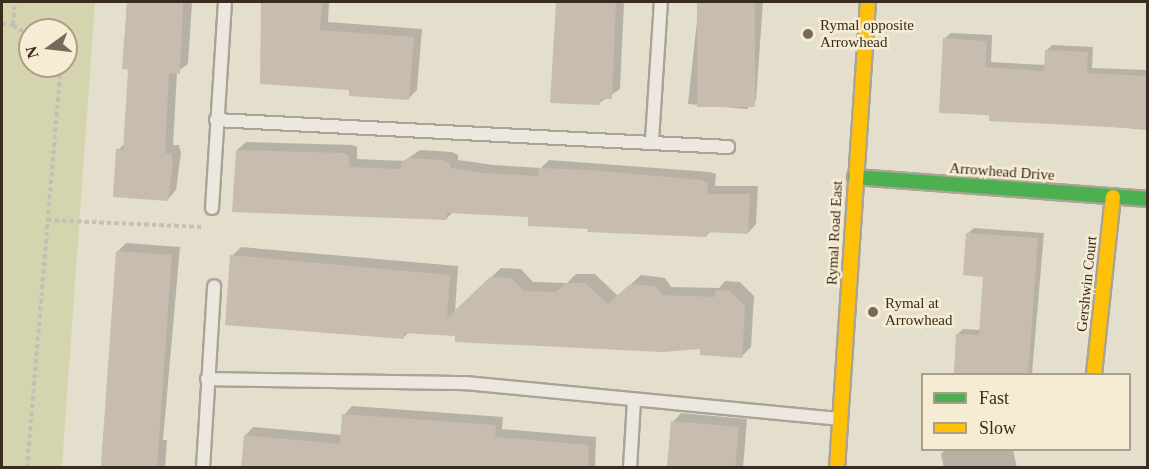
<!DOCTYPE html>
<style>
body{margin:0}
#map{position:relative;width:1149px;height:469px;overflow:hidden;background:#e4decd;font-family:"Times New Roman",serif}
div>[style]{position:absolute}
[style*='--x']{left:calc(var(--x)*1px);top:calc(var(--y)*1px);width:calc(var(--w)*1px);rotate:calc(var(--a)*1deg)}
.green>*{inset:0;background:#d4d4af}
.shadow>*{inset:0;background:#0003}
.building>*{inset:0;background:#c8bcae;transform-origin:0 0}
.path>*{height:4px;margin-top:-2px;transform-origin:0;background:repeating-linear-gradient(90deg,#c5bfb6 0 4.5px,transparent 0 7.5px)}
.roads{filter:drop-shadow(2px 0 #aaa396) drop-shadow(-2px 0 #aaa396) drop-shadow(0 2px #aaa396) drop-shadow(0 -2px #aaa396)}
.lane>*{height:12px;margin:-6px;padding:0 6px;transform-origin:6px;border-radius:6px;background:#ece8df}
.fast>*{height:14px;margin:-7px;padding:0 7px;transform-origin:7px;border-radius:7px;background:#4caf50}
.slow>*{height:14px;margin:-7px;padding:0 7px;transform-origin:7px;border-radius:7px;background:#ffc107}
.dots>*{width:16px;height:16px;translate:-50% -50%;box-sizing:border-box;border:3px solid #f6ecd3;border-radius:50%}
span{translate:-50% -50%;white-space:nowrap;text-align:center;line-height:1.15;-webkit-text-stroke:5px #f6ecd3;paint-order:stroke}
.poi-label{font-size:15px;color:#392b1e}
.left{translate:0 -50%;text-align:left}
.street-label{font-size:15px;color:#392b1e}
.frame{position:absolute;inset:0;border:3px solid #392b1e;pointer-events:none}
.legend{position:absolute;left:921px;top:373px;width:210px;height:78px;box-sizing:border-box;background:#f6ecd3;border:2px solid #aa9f8b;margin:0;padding:8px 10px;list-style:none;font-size:18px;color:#392b1e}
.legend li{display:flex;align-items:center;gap:12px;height:30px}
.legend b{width:30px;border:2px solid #aa9f8b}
.north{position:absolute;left:18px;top:18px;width:60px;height:60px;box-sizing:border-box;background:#f6ecd3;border:2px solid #aa9f8b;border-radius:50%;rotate:255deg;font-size:16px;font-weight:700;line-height:24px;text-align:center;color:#392b1e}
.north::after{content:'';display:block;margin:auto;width:21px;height:27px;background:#756a5b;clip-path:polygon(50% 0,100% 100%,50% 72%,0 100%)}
</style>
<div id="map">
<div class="green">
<div style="clip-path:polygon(evenodd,2px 2px,95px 2px,62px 467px,2px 467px,2px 2px,30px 30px,66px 30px,66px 66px,30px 66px,30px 30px)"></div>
</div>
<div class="shadow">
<div style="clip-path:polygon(127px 2px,192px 2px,188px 64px,177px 72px,173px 145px,179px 145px,181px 153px,176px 190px,168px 199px,118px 150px,125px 143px,130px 68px,123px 68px)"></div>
<div style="clip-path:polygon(263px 2px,329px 2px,328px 22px,422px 29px,417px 90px,409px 98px,351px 88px,262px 83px)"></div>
<div style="clip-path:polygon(557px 2px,624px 2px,620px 89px,598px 104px,551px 102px)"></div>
<div style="clip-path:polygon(699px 2px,763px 2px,756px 100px,747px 109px,688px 104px)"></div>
<div style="clip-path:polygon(951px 33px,992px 35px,991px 62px,1045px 65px,1046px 51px,1052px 45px,1093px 47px,1092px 68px,1147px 70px,1148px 60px,1148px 130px,941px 111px,944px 39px)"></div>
<div style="clip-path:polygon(246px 142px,352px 145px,357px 147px,357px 159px,404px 161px,420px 150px,452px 152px,458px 155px,458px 160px,494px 165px,541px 168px,549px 160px,710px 172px,716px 174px,715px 186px,758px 186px,756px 224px,748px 233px,711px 231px,706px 236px,589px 228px,530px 216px,453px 212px,446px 219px,237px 150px)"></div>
<div style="clip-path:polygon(974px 228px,1044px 233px,1032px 374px,954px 374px,957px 335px,963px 329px,981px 330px,985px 275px,967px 234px)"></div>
<div style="clip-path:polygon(126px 243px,180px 247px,163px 440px,167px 440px,165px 468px,101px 468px,118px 251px)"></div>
<div style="clip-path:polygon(241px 247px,458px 266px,455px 312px,501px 268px,521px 269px,533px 282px,567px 283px,576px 274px,595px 274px,618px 296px,641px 275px,665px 278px,671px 287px,719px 288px,725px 281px,740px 282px,754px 296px,751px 347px,742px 356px,702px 348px,457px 334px,409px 332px,403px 338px,232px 256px)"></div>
<div style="clip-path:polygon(352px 406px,503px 417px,502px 429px,596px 437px,595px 468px,310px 468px,245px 436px,253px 427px,342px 435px,344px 415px)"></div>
<div style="clip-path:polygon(681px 413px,747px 419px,743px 468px,669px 468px,673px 422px)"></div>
<div style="clip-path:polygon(945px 450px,1013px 450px,1017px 468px,944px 468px,941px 454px)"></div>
</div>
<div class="building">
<div style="clip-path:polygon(127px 2px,183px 2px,180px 74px,169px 73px,165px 153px,171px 153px,173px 162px,168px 201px,113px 197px,116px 149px,123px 150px,128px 70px,122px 69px)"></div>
<div style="clip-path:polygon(261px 2px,322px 2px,320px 30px,414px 37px,409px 100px,349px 96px,349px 90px,260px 84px)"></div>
<div style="clip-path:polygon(556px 2px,616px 2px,612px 99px,601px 99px,599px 105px,550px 103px)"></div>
<div style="left:697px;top:2px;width:58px;height:105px"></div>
<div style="clip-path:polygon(943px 38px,987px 41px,985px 67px,1044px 71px,1045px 50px,1088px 52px,1087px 73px,1148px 76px,1148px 129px,989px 121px,989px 115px,939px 113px)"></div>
<div style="clip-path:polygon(236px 150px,343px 153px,349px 156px,349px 167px,401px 169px,402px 161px,410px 158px,443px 160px,450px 163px,450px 168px,485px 173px,538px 176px,539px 168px,590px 170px,701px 180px,708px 183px,707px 194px,750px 194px,748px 234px,707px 232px,707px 237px,587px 232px,588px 229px,528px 226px,528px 217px,447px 213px,447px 220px,232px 212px)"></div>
<div style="clip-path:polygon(966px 233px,1038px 238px,1028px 375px,954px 375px,956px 334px,979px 335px,983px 277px,963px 275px)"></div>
<div style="left:116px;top:251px;width:56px;height:218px;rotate:4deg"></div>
<div style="clip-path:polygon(230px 255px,450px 275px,447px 318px,490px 277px,511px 278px,524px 291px,556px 292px,566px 283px,585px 283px,608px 304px,630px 284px,655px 286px,662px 295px,715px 297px,715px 290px,730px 291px,745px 306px,742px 358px,700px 355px,700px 349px,663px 352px,455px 342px,455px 336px,404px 333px,404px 339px,225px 325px)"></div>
<div style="clip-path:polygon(342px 414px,496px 425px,495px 437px,589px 445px,588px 468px,241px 468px,244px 435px,340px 444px)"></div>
<div style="left:671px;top:421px;width:68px;height:47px;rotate:5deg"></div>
</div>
<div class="path">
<div style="--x:2;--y:24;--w:11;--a:5"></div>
<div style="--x:13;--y:25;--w:20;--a:33"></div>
<div style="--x:13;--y:25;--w:23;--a:-85"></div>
<div style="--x:47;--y:220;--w:155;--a:2.6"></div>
<div style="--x:27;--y:468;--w:396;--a:-85.2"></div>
<div style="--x:60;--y:73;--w:8;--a:-113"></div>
</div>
<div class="roads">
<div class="lane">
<div style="--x:216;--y:120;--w:513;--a:3.02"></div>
<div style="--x:652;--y:140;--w:138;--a:-86.3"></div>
<div style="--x:212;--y:208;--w:206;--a:-86.4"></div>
<div style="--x:207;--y:379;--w:259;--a:0.9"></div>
<div style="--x:466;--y:383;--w:376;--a:5.5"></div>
<div style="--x:203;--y:468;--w:182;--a:-86.5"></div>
<div style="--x:630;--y:468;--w:67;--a:-86.6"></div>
</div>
<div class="fast">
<div style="--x:855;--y:177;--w:294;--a:4.3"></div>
</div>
<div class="slow">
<div style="--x:1094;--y:374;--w:178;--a:-83.9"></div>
<div style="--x:837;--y:468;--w:467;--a:-86.2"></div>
</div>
</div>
<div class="dots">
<div style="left:808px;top:34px;background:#756a5b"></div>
<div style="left:873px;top:312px;background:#756a5b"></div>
</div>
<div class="poi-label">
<span class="left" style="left:820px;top:34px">Rymal opposite<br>Arrowhead</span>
<span class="left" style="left:885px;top:312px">Rymal at<br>Arrowhead</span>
</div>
<div class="street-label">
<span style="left:1002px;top:172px;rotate:4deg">Arrowhead Drive</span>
<span style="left:835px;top:233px;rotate:-87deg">Rymal Road East</span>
<span style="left:1087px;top:284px;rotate:-84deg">Gershwin Court</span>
</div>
<div class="frame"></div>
<ul class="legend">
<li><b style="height:8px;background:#4caf50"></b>Fast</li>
<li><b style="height:8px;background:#ffc107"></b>Slow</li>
</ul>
<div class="north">N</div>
</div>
